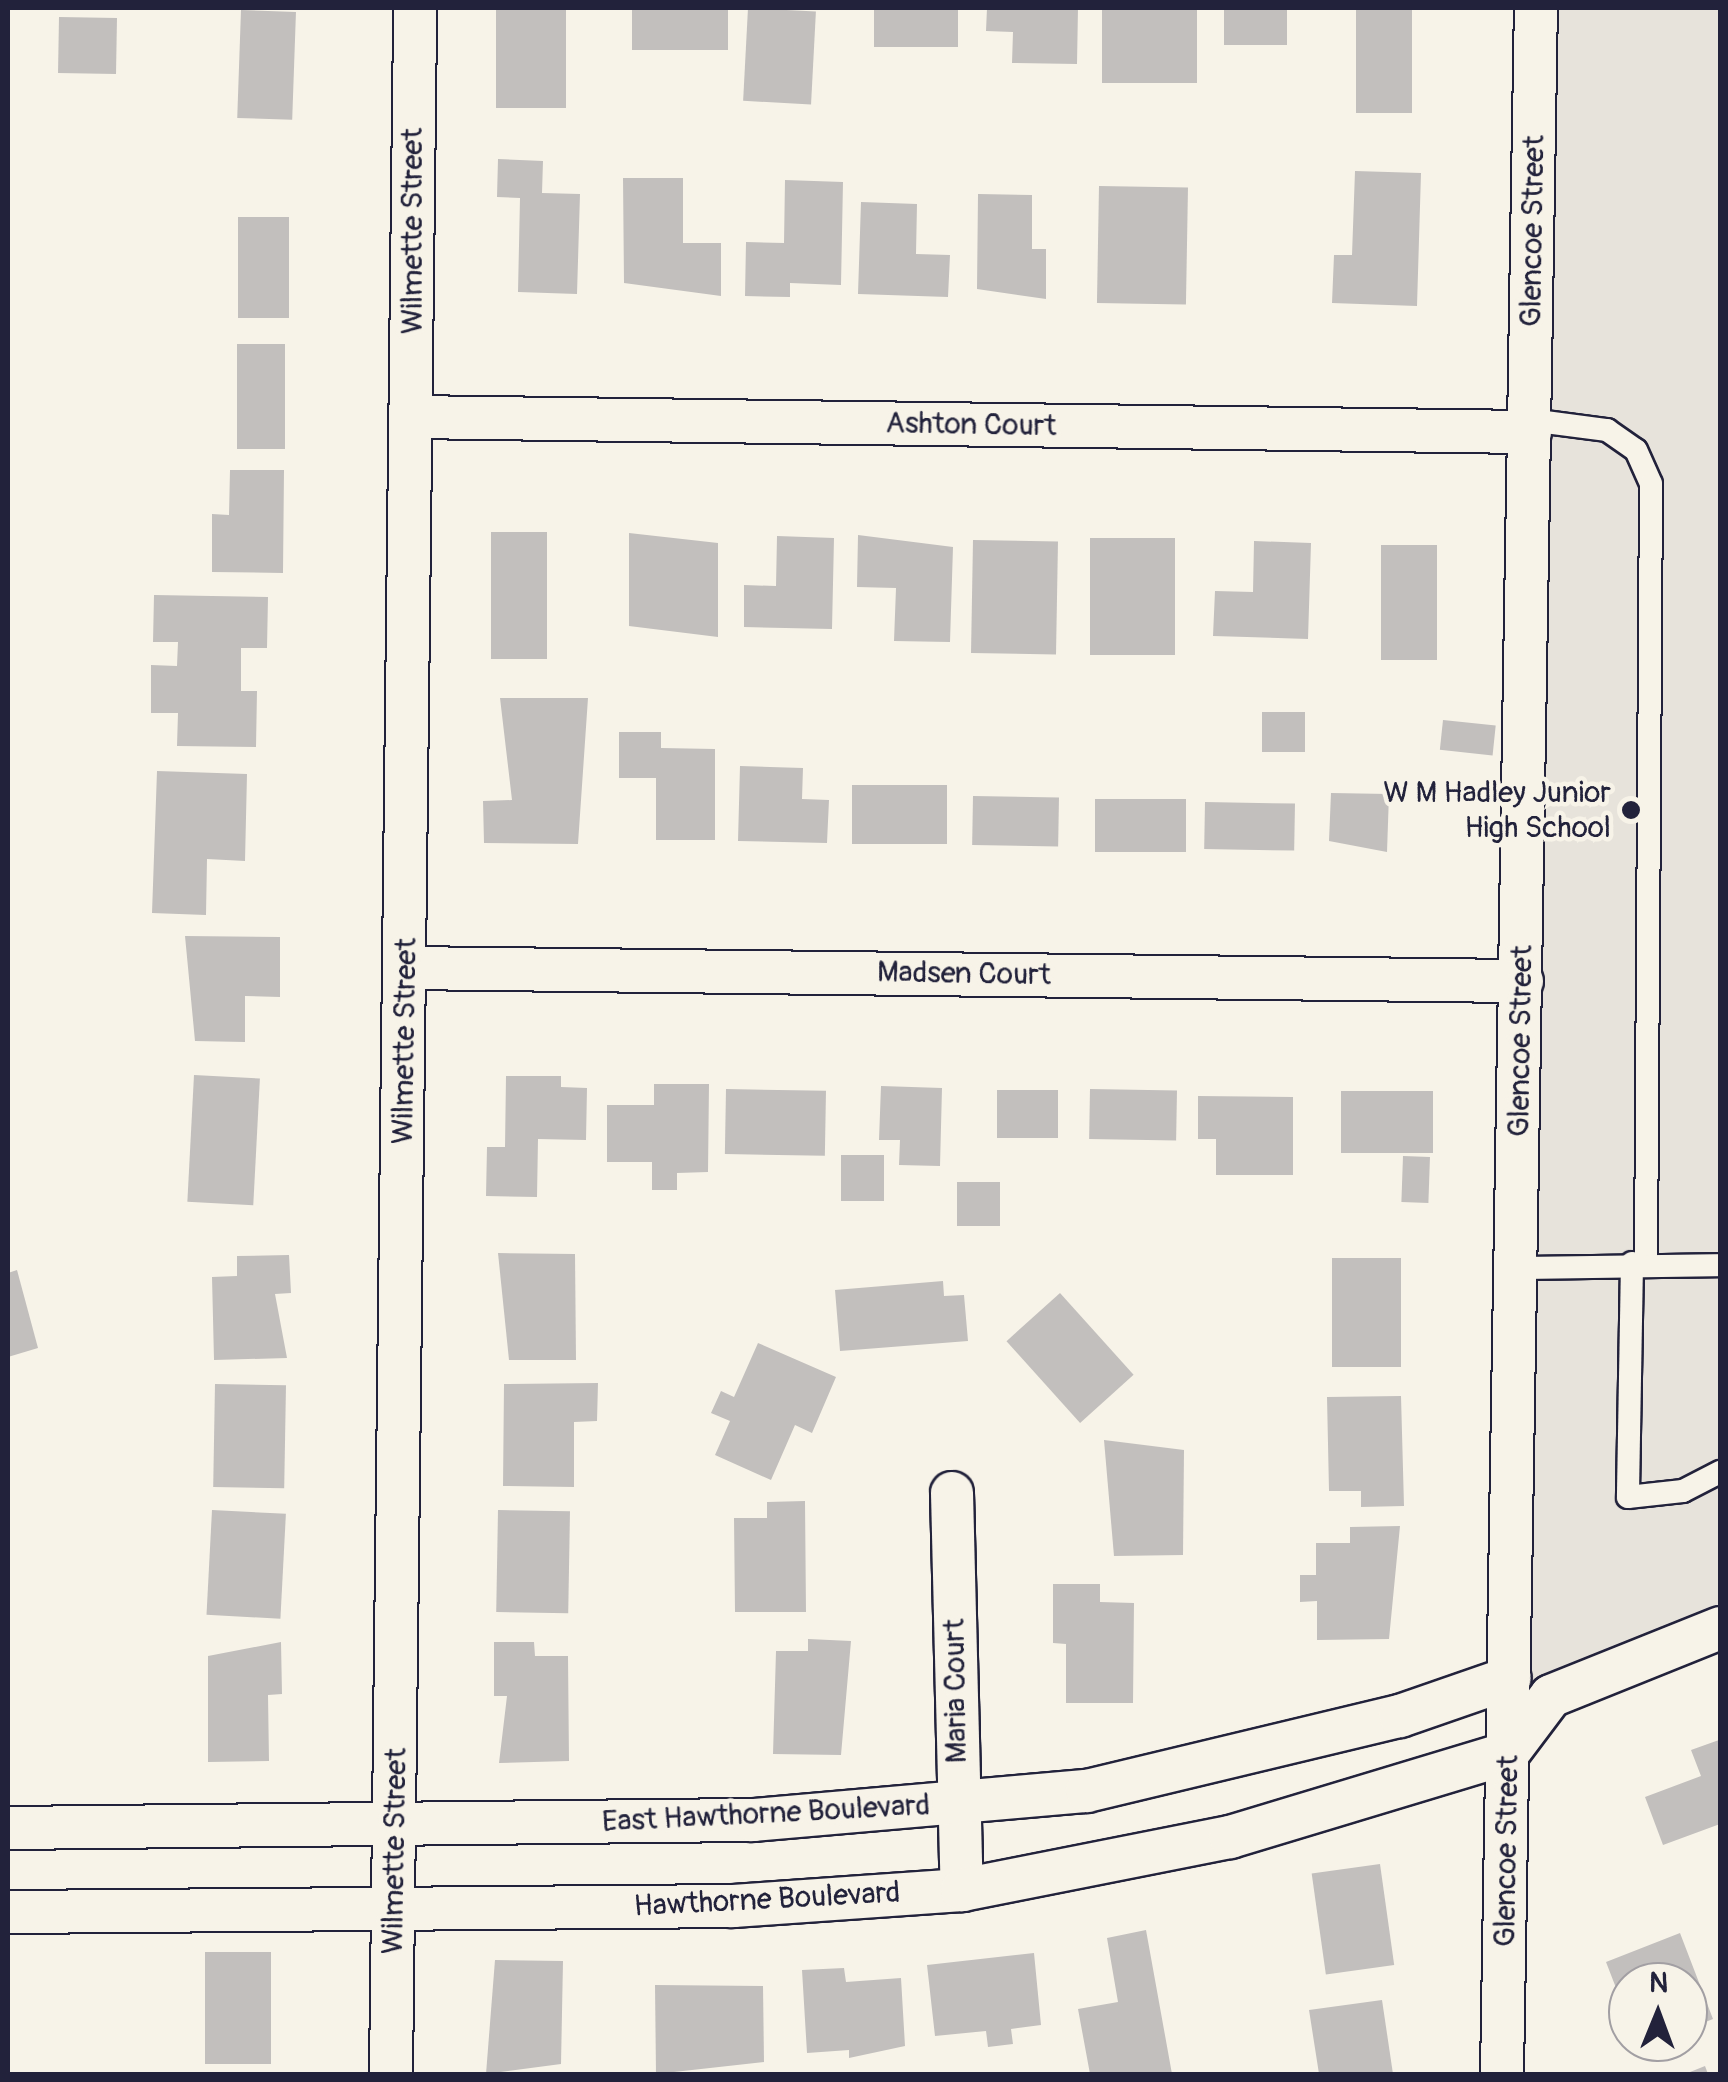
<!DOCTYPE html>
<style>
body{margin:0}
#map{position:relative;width:1728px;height:2082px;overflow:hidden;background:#f7f3e8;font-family:Pangolin,sans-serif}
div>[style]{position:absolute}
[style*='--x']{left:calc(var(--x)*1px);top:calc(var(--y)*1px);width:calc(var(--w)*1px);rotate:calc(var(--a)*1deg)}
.built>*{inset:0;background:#e7e3db}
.building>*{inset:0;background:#c2bfbd;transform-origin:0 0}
.roads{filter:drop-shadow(2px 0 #22223b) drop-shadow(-2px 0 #22223b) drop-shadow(0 2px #22223b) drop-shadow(0 -2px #22223b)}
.service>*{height:22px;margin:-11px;padding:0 11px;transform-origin:11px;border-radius:11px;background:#f7f3e8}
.minor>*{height:42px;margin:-21px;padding:0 21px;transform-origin:21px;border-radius:21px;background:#f7f3e8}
.dots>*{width:28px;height:28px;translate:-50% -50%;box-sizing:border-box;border:5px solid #f7f3e8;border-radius:50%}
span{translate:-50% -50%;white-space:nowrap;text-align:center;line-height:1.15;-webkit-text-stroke:9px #f7f3e8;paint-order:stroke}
.street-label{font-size:30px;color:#22223b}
.poi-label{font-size:30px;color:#22223b}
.right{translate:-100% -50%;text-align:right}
.frame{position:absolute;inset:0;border:10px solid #22223b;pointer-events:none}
.north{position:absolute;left:1608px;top:1962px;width:100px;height:100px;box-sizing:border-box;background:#f7f3e8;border:2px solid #a29fa3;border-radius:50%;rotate:1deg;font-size:28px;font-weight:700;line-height:40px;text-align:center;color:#22223b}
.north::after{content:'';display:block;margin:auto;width:35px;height:45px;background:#22223b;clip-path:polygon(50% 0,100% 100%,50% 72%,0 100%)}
</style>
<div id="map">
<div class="built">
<div style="clip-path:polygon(1554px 8px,1720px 8px,1720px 1612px,1527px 1689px)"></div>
</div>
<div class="building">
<div style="left:496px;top:8px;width:70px;height:100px"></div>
<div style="left:632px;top:8px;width:96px;height:42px"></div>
<div style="left:748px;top:8px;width:68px;height:93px;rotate:3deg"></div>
<div style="left:874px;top:8px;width:84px;height:39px"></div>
<div style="clip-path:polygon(987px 8px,1078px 8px,1077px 64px,1012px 63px,1013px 32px,986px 31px)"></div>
<div style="left:1102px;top:8px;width:95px;height:75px"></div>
<div style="left:1224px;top:8px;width:63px;height:37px"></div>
<div style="left:1356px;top:8px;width:56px;height:105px"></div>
<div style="left:241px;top:10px;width:55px;height:108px;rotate:2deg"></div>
<div style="left:59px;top:17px;width:58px;height:56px;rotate:1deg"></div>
<div style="clip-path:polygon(498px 159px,543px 161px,542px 193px,580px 194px,577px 294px,518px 292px,520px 198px,497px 197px)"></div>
<div style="clip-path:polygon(1355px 171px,1421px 173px,1417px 306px,1332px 303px,1334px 255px,1352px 255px)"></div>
<div style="clip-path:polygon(623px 178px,683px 178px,683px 243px,721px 243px,721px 296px,624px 283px)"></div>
<div style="clip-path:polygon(785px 180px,843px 182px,841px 285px,790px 283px,790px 297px,745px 296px,746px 242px,784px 243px)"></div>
<div style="left:1099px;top:186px;width:89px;height:117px;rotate:1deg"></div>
<div style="clip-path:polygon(978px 194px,1032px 195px,1032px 249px,1046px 249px,1046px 299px,977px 289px)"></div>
<div style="clip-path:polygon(861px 202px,917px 204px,916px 254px,950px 255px,948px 297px,858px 294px)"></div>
<div style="left:289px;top:217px;width:101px;height:51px;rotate:90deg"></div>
<div style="left:237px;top:344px;width:48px;height:105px"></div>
<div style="clip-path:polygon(230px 470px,284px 470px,283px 573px,212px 572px,212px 514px,229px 515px)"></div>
<div style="left:547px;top:532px;width:127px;height:56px;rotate:90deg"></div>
<div style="clip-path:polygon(629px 533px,718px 543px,718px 637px,629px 626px)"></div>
<div style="clip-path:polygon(858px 535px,953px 547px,950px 642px,894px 641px,896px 588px,857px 587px)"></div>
<div style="clip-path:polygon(777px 536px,834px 538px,832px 629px,744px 627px,744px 585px,776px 586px)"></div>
<div style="left:1090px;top:538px;width:85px;height:117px"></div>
<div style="left:973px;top:540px;width:85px;height:113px;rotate:1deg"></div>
<div style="clip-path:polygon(1254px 541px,1311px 543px,1308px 639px,1213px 636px,1215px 591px,1253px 592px)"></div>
<div style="left:1381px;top:545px;width:56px;height:115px"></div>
<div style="clip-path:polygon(154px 595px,268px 597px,267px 648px,241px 648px,241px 691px,257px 691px,256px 747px,177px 746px,178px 713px,151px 713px,151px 665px,177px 666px,178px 642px,153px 642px)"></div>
<div style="clip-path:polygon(500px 698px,588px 698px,578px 844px,484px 843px,483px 801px,512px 800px)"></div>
<div style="left:1305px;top:712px;width:40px;height:43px;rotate:90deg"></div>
<div style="left:1443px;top:720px;width:53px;height:30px;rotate:6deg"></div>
<div style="clip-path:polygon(619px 732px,661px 732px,661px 748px,715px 749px,715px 840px,656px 840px,656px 778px,619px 778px)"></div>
<div style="clip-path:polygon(740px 766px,803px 768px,802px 799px,829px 800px,827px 843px,738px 841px)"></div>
<div style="clip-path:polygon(157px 771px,247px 774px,245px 861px,207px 859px,206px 915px,152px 913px)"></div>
<div style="left:852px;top:785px;width:95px;height:59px"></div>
<div style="clip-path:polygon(1331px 793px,1389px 794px,1387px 852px,1329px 841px)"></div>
<div style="left:973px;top:796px;width:86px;height:49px;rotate:1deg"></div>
<div style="left:1095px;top:799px;width:91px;height:53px"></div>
<div style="left:1205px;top:802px;width:90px;height:47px;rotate:1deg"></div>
<div style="clip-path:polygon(185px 936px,280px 937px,280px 997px,245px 996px,245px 1042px,195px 1041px)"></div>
<div style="left:194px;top:1075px;width:66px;height:127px;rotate:3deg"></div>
<div style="clip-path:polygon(506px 1076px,561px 1076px,561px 1087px,587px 1088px,586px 1140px,538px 1139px,537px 1197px,486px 1196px,487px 1147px,505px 1147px)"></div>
<div style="clip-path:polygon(654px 1084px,709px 1084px,708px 1172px,677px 1173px,677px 1190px,652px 1190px,652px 1162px,607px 1162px,607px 1105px,654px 1105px)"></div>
<div style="clip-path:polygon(881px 1086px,942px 1088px,940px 1166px,899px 1165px,900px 1140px,879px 1140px)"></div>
<div style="left:726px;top:1089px;width:100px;height:65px;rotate:1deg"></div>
<div style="left:1090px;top:1089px;width:87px;height:50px;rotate:1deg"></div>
<div style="left:997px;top:1090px;width:61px;height:48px"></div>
<div style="left:1341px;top:1091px;width:92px;height:62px"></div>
<div style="clip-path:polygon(1198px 1096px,1293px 1097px,1293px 1175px,1216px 1175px,1216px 1139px,1198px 1139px)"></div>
<div style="left:884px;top:1155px;width:46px;height:43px;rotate:90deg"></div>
<div style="left:1403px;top:1156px;width:27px;height:46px;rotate:2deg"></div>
<div style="left:957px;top:1182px;width:43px;height:44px"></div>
<div style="clip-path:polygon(498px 1253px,575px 1254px,576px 1360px,509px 1360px)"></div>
<div style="clip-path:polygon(289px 1255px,291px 1293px,275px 1294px,287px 1358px,214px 1360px,212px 1277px,237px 1276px,237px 1256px)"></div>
<div style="left:1332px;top:1258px;width:69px;height:109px"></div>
<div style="clip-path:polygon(17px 1270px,38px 1348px,8px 1357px,8px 1273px)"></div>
<div style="clip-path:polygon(943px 1281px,944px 1296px,964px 1295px,968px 1341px,840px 1351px,835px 1290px)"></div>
<div style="left:1060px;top:1293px;width:110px;height:72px;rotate:48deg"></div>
<div style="clip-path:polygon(758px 1343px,836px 1377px,812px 1433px,795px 1425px,771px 1480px,715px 1455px,730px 1421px,711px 1413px,721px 1391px,734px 1397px)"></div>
<div style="clip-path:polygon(598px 1383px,597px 1421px,574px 1422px,574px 1487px,503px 1486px,504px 1384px)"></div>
<div style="left:215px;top:1384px;width:71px;height:103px;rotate:1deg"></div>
<div style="clip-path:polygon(1401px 1396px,1404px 1506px,1361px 1507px,1361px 1491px,1329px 1491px,1327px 1397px)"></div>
<div style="clip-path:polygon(1104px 1440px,1184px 1450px,1183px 1555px,1114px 1556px)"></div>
<div style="clip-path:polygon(805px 1501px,806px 1612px,735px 1612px,734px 1518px,767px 1518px,767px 1502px)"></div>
<div style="left:212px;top:1510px;width:74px;height:105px;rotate:3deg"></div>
<div style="left:498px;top:1510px;width:72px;height:102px;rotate:1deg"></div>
<div style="clip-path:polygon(1400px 1526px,1389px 1639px,1317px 1640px,1317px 1601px,1300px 1602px,1300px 1575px,1316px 1575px,1316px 1543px,1350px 1543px,1350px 1527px)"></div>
<div style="clip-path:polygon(1053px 1584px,1100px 1584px,1100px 1602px,1134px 1603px,1133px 1703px,1066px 1703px,1066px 1644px,1053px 1643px)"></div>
<div style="clip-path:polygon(808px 1639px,851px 1641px,841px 1755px,773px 1754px,776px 1651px,808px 1651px)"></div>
<div style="clip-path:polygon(281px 1642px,282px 1694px,268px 1695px,269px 1761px,208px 1762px,208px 1656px)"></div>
<div style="clip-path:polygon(494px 1642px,534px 1642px,535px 1656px,568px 1656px,569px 1761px,499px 1763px,507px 1696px,494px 1696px)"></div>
<div style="clip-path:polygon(1719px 1740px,1720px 1824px,1663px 1845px,1645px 1797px,1701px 1776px,1691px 1750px)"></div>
<div style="left:1380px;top:1864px;width:102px;height:69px;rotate:82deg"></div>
<div style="clip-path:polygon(1146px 1930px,1172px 2074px,1090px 2074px,1078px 2009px,1118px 2002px,1107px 1938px)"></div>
<div style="clip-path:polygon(1680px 1933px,1713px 2019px,1688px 2029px,1688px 1982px,1628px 1982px,1628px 2019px,1606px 1962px)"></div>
<div style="left:205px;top:1952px;width:66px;height:112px"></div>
<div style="clip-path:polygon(1034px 1953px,1041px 2025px,1011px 2029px,1013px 2044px,988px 2047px,986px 2031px,935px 2036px,927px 1965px)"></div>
<div style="clip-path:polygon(495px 1960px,563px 1961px,561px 2064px,486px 2074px)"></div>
<div style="clip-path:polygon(844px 1968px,846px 1982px,901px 1978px,905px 2046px,849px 2058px,849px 2050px,807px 2053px,802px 1970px)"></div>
<div style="clip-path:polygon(655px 1985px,763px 1986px,764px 2062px,656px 2074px)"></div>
<div style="clip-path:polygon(1382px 2000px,1393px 2074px,1319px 2074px,1309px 2010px)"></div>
<div style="clip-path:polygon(1705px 2066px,1708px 2074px,1685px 2074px)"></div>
</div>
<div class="roads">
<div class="service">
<div style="--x:1530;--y:420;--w:78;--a:7.4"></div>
<div style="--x:1607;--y:430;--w:35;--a:35"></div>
<div style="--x:1636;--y:450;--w:37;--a:66"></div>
<div style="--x:1651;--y:484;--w:780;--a:90.37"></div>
<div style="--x:1632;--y:1263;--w:234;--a:91"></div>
<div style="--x:1628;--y:1497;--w:55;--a:-6.2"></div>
<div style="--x:1683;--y:1491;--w:42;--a:-27.2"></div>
<div style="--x:1517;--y:1268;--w:203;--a:-0.8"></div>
</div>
<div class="minor">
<div style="--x:411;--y:417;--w:1119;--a:0.77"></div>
<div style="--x:405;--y:968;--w:1117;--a:0.67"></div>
<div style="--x:952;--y:1493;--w:397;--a:88.6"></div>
<div style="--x:8;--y:1828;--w:745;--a:-0.62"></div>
<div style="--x:753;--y:1820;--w:335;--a:-5"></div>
<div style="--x:1087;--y:1791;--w:322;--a:-13.5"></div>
<div style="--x:1400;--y:1716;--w:116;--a:-19.1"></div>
<div style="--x:8;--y:1912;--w:725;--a:-0.47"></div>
<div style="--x:733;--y:1906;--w:230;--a:-4"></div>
<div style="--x:962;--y:1890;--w:273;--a:-11.2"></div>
<div style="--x:1230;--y:1837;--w:290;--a:-16.8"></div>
<div style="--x:1508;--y:1753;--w:71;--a:-53"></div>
<div style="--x:1551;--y:1696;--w:182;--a:-21.9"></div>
<div style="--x:391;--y:2074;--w:2066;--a:-89.33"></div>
<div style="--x:1502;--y:2074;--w:2066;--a:-89.06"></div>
</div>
</div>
<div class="dots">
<div style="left:1631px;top:810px;background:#22223b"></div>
</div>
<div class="street-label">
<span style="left:413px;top:231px;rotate:-90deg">Wilmette Street</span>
<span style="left:1533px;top:231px;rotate:-89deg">Glencoe Street</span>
<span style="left:971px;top:425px;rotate:1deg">Ashton Court</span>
<span style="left:964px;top:974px;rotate:1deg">Madsen Court</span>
<span style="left:405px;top:1041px;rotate:-89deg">Wilmette Street</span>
<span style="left:1521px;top:1041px;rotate:-89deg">Glencoe Street</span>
<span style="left:956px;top:1691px;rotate:-91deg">Maria Court</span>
<span style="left:766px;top:1814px;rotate:-3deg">East Hawthorne Boulevard</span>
<span style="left:395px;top:1851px;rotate:-89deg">Wilmette Street</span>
<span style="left:1507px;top:1851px;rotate:-89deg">Glencoe Street</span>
<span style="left:767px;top:1900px;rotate:-3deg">Hawthorne Boulevard</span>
</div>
<div class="poi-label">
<span class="right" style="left:1611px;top:810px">W M Hadley Junior<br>High School</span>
</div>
<div class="frame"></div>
<div class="north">N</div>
</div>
